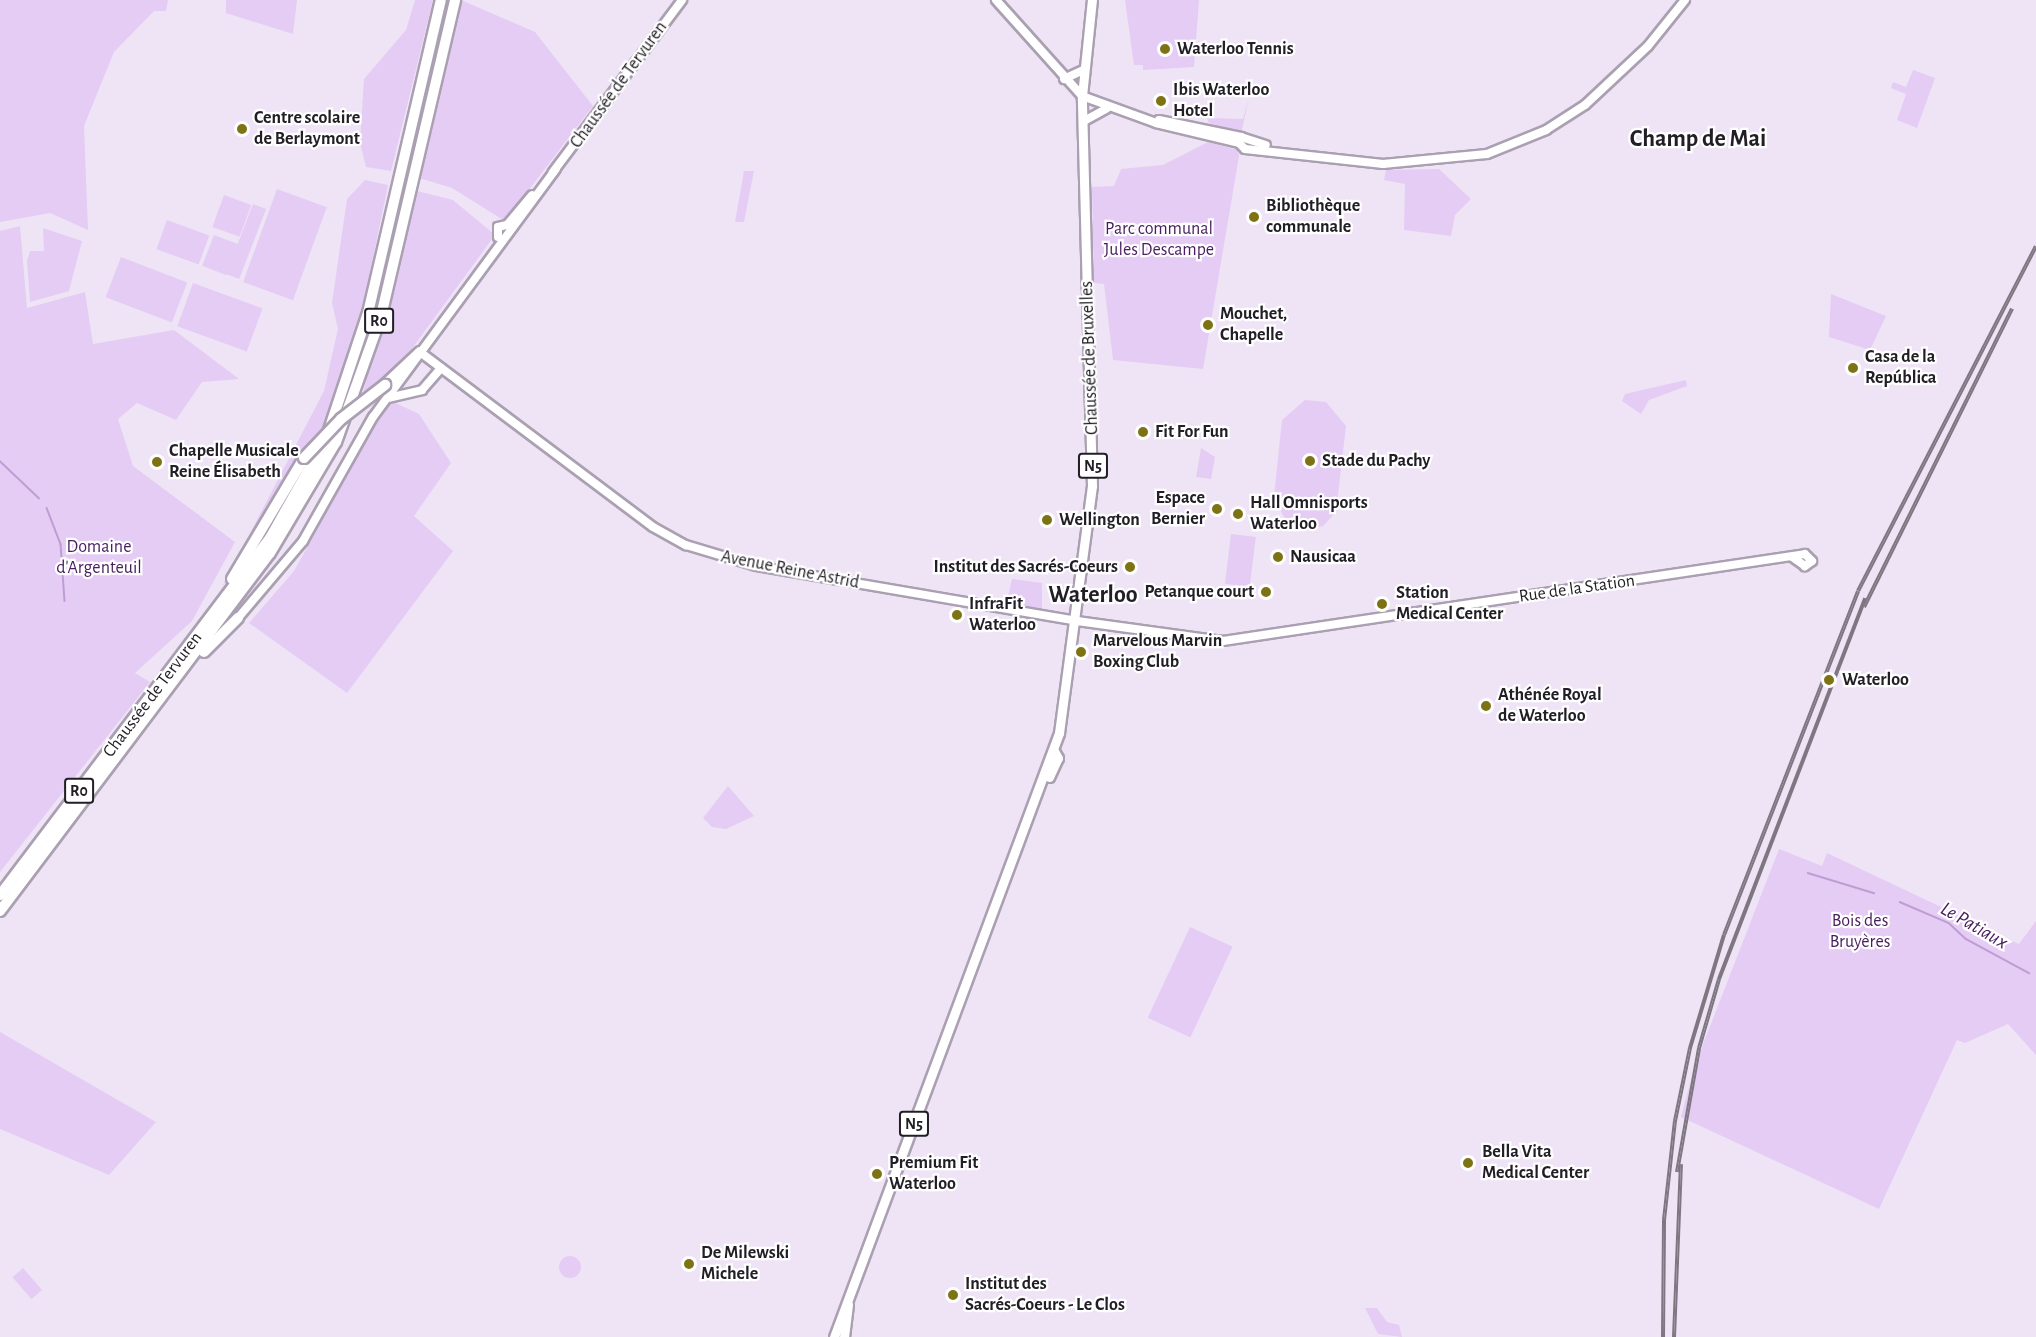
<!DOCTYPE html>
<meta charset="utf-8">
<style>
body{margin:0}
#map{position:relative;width:2036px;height:1337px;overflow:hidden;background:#efe4f6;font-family:"Alegreya Sans",sans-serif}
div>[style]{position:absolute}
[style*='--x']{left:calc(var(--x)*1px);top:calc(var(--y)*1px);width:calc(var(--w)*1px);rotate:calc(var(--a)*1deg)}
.green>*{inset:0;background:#e4ccf4;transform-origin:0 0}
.round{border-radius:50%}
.stream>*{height:1.5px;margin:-0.75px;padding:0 0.75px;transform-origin:0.75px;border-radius:0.75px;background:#bf9dd4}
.roads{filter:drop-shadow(2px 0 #aaa0b1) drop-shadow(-2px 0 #aaa0b1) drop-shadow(0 2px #aaa0b1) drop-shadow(0 -2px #aaa0b1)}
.secondary>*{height:8px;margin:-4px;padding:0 4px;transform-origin:4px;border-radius:4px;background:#fff}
.primary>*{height:9px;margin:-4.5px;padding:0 4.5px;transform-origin:4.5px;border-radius:4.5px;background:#fff}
.highway>*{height:10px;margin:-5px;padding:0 5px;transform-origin:5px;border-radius:5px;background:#fff}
.rail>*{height:4px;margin-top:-2px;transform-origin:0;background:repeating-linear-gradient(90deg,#fff 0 4.5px,#7e7782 0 9px);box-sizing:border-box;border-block:2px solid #7e7782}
.bridges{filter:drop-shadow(2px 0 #aaa0b1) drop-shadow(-2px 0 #aaa0b1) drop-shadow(0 2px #aaa0b1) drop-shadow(0 -2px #aaa0b1)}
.highway-bridge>*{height:10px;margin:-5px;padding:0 5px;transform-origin:5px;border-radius:5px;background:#fff}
.dots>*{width:16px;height:16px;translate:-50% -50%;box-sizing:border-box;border:3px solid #fff;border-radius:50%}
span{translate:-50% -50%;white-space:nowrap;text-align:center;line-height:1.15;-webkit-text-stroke:4.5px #fff;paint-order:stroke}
.shield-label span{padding:2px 4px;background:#fff;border:2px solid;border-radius:4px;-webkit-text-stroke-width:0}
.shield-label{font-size:16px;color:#221e25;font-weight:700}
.poi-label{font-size:18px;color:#221e25;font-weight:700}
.left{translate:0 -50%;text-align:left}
.right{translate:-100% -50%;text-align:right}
.street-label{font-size:18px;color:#221e25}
.park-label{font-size:18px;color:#481d5f}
.water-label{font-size:20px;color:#461b5d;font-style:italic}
.district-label{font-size:24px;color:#221e25;font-weight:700}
</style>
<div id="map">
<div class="green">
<div style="clip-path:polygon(0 0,168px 0,166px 11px,154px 11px,114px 52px,84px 126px,88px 230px,50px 213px,0 222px)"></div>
<div style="clip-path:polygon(226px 0,297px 0,293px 34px,226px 13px)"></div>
<div style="clip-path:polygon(415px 0,433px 0,391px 171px,366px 167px,360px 143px,364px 79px,406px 30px)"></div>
<div style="clip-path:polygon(461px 0,535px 32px,593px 106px,505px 221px,452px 188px,416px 177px)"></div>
<div style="clip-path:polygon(1125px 0,1199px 0,1194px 67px,1143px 70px,1143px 65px,1134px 65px)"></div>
<div style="clip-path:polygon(1913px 70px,1935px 78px,1917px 128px,1897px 120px,1906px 94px,1891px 88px,1893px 82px,1906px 87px)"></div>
<div style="clip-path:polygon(1249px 97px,1241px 134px,1209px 123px,1207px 118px,1243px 119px)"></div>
<div style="clip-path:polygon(1208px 142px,1238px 150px,1239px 156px,1203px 369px,1113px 360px,1104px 284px,1094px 283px,1092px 187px,1114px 186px,1121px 169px,1163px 165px)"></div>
<div style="clip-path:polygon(1439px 169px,1471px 199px,1455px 215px,1451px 236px,1404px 230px,1405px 184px,1384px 180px,1386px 170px)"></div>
<div style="clip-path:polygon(744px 171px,754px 171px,744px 222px,735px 222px)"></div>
<div style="clip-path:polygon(365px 180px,388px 185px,355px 345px,329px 422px,300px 456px,219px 593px,324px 391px,338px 329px,332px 303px,347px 199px)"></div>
<div style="left:277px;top:189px;width:53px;height:99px;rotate:20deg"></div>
<div style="clip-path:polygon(413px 190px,453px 200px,495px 235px,408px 354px,362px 397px)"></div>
<div style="left:224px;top:195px;width:29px;height:34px;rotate:20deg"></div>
<div style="left:253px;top:204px;width:14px;height:75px;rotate:21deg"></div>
<div style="left:167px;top:220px;width:45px;height:31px;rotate:20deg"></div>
<div style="clip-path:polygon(20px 226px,27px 308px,85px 292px,93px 344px,174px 330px,239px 379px,202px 382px,176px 420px,137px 403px,118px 419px,133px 466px,235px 542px,192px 621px,135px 673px,150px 682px,0 872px,0 231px)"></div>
<div style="clip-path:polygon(43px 228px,82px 241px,69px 291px,30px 302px,27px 261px,30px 251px,44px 251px)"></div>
<div style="left:214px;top:235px;width:26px;height:33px;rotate:21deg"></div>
<div style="left:121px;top:257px;width:71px;height:43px;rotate:21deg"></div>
<div style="left:193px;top:283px;width:74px;height:46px;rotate:20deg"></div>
<div style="clip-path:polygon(1831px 294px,1886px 316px,1870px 350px,1829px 337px)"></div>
<div style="clip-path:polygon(1686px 380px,1687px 386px,1649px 400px,1641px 414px,1622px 401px,1625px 394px)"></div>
<div style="clip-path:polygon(389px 400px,419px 414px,451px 463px,414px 516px,453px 551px,347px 693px,249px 623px,294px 571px)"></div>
<div style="clip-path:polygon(1305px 400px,1326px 402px,1346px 426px,1336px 512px,1323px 526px,1304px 530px,1286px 522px,1274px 496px,1282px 420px)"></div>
<div style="clip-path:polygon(1201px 448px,1215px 457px,1211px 479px,1196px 477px)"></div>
<div style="left:1231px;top:534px;width:25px;height:50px;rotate:7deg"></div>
<div style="clip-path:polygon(1012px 579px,1042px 583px,1042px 610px,1006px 606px)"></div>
<div style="clip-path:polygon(728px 786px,754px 816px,726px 829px,712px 827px,703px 818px)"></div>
<div style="clip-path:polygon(1779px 849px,1822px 866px,1827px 853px,2019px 944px,2036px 921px,2036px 1055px,2008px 1024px,1965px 1043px,1957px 1040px,1879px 1209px,1681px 1117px,1695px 1065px)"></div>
<div style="left:1190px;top:927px;width:47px;height:100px;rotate:25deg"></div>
<div style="clip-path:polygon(0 1032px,156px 1122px,109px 1175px,0 1129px)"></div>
<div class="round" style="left:559px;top:1256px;width:22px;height:22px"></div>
<div style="left:23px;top:1268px;width:29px;height:14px;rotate:49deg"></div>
<div style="clip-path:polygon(1365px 1308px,1377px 1308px,1387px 1322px,1399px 1325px,1402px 1337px,1378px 1334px)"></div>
</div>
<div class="stream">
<div style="--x:0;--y:461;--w:54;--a:43.5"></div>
<div style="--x:47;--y:508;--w:39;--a:69"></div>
<div style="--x:61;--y:544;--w:57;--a:86"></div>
<div style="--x:1808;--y:873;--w:69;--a:16.9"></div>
<div style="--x:1900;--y:902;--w:53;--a:23.2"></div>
<div style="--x:1949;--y:923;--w:23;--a:43"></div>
<div style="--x:1966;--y:939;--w:72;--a:28.4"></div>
</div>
<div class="roads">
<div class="secondary">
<div style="--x:996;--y:0;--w:129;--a:48.1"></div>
<div style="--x:1082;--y:96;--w:79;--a:20"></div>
<div style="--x:1156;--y:123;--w:85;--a:13.5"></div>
<div style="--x:1064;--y:79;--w:21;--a:-25"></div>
<div style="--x:1159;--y:120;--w:84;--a:11.7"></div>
<div style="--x:1084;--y:121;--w:26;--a:-29"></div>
<div style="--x:1241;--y:137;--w:26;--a:18"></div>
<div style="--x:1239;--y:143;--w:8;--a:45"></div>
<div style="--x:1245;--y:149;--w:139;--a:6.2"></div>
<div style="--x:1383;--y:164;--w:104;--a:-5.5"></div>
<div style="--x:1487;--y:154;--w:64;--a:-22.1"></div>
<div style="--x:1546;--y:130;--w:46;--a:-32.7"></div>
<div style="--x:1585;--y:105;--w:86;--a:-43.1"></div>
<div style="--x:1648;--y:46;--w:59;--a:-51.2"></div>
<div style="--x:553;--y:172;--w:215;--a:-53.1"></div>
<div style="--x:507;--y:225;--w:39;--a:-50"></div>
<div style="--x:498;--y:237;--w:10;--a:-90"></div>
<div style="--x:498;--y:227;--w:9;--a:-13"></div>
<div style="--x:420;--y:352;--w:291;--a:36.9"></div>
<div style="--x:653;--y:527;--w:38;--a:29"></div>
<div style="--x:686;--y:545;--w:73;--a:16.7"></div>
<div style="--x:756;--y:566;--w:326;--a:9.7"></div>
<div style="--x:1077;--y:621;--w:147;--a:7.8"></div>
<div style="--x:1223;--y:641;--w:588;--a:-8.5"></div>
<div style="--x:1805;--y:554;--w:10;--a:45"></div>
<div style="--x:1812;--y:561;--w:9;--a:144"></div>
<div style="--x:1805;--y:566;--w:16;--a:-145"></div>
<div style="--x:388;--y:398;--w:35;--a:-13"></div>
<div style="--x:422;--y:390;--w:29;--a:-49"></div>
<div style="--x:238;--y:618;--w:101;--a:-49.8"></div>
<div style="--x:303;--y:541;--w:142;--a:-60.6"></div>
<div style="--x:373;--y:417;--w:308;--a:-53.6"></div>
</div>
<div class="primary">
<div style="--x:1049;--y:777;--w:21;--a:-65"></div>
<div style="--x:1058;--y:758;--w:8;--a:-120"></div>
<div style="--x:834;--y:1337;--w:645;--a:-69.57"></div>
<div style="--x:1059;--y:733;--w:249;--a:-82.4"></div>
<div style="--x:1092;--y:486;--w:390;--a:-91.5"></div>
<div style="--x:1082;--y:96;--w:97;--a:-84.1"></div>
<div style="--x:844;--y:1337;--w:33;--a:-83"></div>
</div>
<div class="highway">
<div style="--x:385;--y:385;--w:48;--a:-43.3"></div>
<div style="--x:232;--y:579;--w:141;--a:-59.2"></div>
<div style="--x:204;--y:652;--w:48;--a:-45"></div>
<div style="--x:0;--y:895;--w:448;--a:-52.9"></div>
<div style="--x:270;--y:538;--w:114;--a:-60.5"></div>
<div style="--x:326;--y:439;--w:133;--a:-71.6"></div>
<div style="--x:368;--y:313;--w:321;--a:-76.9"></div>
<div style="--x:0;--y:911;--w:448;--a:-53"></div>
<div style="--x:270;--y:553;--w:129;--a:-59.3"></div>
<div style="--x:336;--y:442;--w:134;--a:-70.3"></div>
<div style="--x:381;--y:316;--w:325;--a:-76.8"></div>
</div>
</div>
<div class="rail">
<div style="--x:1864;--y:607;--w:333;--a:-63.6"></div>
<div style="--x:1677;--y:1172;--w:126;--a:-79.9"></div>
<div style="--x:1699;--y:1048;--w:72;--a:-73.8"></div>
<div style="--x:1719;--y:979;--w:408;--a:-69"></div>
<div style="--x:1663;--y:1337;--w:117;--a:-89.5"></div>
<div style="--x:1664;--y:1220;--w:100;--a:-83.7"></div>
<div style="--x:1675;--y:1121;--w:75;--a:-78.4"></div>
<div style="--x:1690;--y:1048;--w:118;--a:-73.3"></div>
<div style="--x:1724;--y:935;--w:369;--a:-68.7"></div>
<div style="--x:1858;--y:591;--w:388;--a:-62.7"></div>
<div style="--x:1674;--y:1337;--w:173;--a:-87.7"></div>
</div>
<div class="bridges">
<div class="highway-bridge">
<div style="--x:304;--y:458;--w:54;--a:-46.5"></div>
<div style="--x:341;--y:419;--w:56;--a:-37.7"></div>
</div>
</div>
<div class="dots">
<div style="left:1165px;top:49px;background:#7e7314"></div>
<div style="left:1161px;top:101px;background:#7e7314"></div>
<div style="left:242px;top:129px;background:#7e7314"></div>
<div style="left:1254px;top:217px;background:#7e7314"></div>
<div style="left:1208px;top:325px;background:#7e7314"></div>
<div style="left:1853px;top:368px;background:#7e7314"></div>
<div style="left:1143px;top:432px;background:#7e7314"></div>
<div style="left:1310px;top:461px;background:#7e7314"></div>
<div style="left:157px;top:462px;background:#7e7314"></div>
<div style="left:1217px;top:509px;background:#7e7314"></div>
<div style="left:1238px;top:514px;background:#7e7314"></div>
<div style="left:1047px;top:520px;background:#7e7314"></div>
<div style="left:1278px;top:557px;background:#7e7314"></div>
<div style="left:1130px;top:567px;background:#7e7314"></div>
<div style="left:1266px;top:592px;background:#7e7314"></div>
<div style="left:1382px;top:604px;background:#7e7314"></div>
<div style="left:957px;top:615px;background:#7e7314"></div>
<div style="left:1081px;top:652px;background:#7e7314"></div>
<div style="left:1829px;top:680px;background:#7e7314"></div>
<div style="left:1486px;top:706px;background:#7e7314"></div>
<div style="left:1468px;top:1163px;background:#7e7314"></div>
<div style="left:877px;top:1174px;background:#7e7314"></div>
<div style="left:689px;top:1264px;background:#7e7314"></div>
<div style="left:953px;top:1295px;background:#7e7314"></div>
</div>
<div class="shield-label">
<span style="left:379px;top:321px">R0</span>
<span style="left:1093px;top:466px">N5</span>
<span style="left:79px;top:791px">R0</span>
<span style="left:914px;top:1124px">N5</span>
</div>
<div class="poi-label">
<span class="left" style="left:1177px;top:49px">Waterloo Tennis</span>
<span class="left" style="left:1173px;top:101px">Ibis Waterloo<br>Hotel</span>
<span class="left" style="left:254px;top:129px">Centre scolaire<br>de Berlaymont</span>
<span class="left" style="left:1266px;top:217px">Bibliothèque<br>communale</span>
<span class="left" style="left:1220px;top:325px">Mouchet,<br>Chapelle</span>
<span class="left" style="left:1865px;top:368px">Casa de la<br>República</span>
<span class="left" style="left:1155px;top:432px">Fit For Fun</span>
<span class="left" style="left:169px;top:462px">Chapelle Musicale<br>Reine Élisabeth</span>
<span class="left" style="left:1322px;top:461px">Stade du Pachy</span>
<span class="right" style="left:1205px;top:509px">Espace<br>Bernier</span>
<span class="left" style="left:1250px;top:514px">Hall Omnisports<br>Waterloo</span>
<span class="left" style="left:1059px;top:520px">Wellington</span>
<span class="left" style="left:1290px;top:557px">Nausicaa</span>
<span class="right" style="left:1118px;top:567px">Institut des Sacrés-Coeurs</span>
<span class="right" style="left:1254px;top:592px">Petanque court</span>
<span class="left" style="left:1396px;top:604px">Station<br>Medical Center</span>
<span class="left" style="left:969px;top:615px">InfraFit<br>Waterloo</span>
<span class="left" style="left:1093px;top:652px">Marvelous Marvin<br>Boxing Club</span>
<span class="left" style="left:1842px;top:680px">Waterloo</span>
<span class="left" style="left:1498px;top:706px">Athénée Royal<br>de Waterloo</span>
<span class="left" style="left:1482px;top:1163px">Bella Vita<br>Medical Center</span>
<span class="left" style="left:889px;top:1174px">Premium Fit<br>Waterloo</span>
<span class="left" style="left:701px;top:1264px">De Milewski<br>Michele</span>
<span class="left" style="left:965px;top:1295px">Institut des<br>Sacrés-Coeurs - Le Clos</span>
</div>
<div class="street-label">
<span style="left:619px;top:85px;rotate:-54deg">Chaussée de Tervuren</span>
<span style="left:1090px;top:358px;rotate:-92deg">Chaussée de Bruxelles</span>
<span style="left:790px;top:570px;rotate:11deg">Avenue Reine Astrid</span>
<span style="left:1577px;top:589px;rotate:-8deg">Rue de la Station</span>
<span style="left:153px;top:695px;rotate:-53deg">Chaussée de Tervuren</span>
</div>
<div class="park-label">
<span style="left:1159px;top:240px">Parc communal<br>Jules Descampe</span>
<span style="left:99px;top:558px">Domaine<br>d'Argenteuil</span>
<span style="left:1860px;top:932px">Bois des<br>Bruyères</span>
</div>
<div class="water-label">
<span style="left:1974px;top:926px;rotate:30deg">Le Patiaux</span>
</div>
<div class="district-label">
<span style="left:1698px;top:140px">Champ de Mai</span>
<span style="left:1093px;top:596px">Waterloo</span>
</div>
</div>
